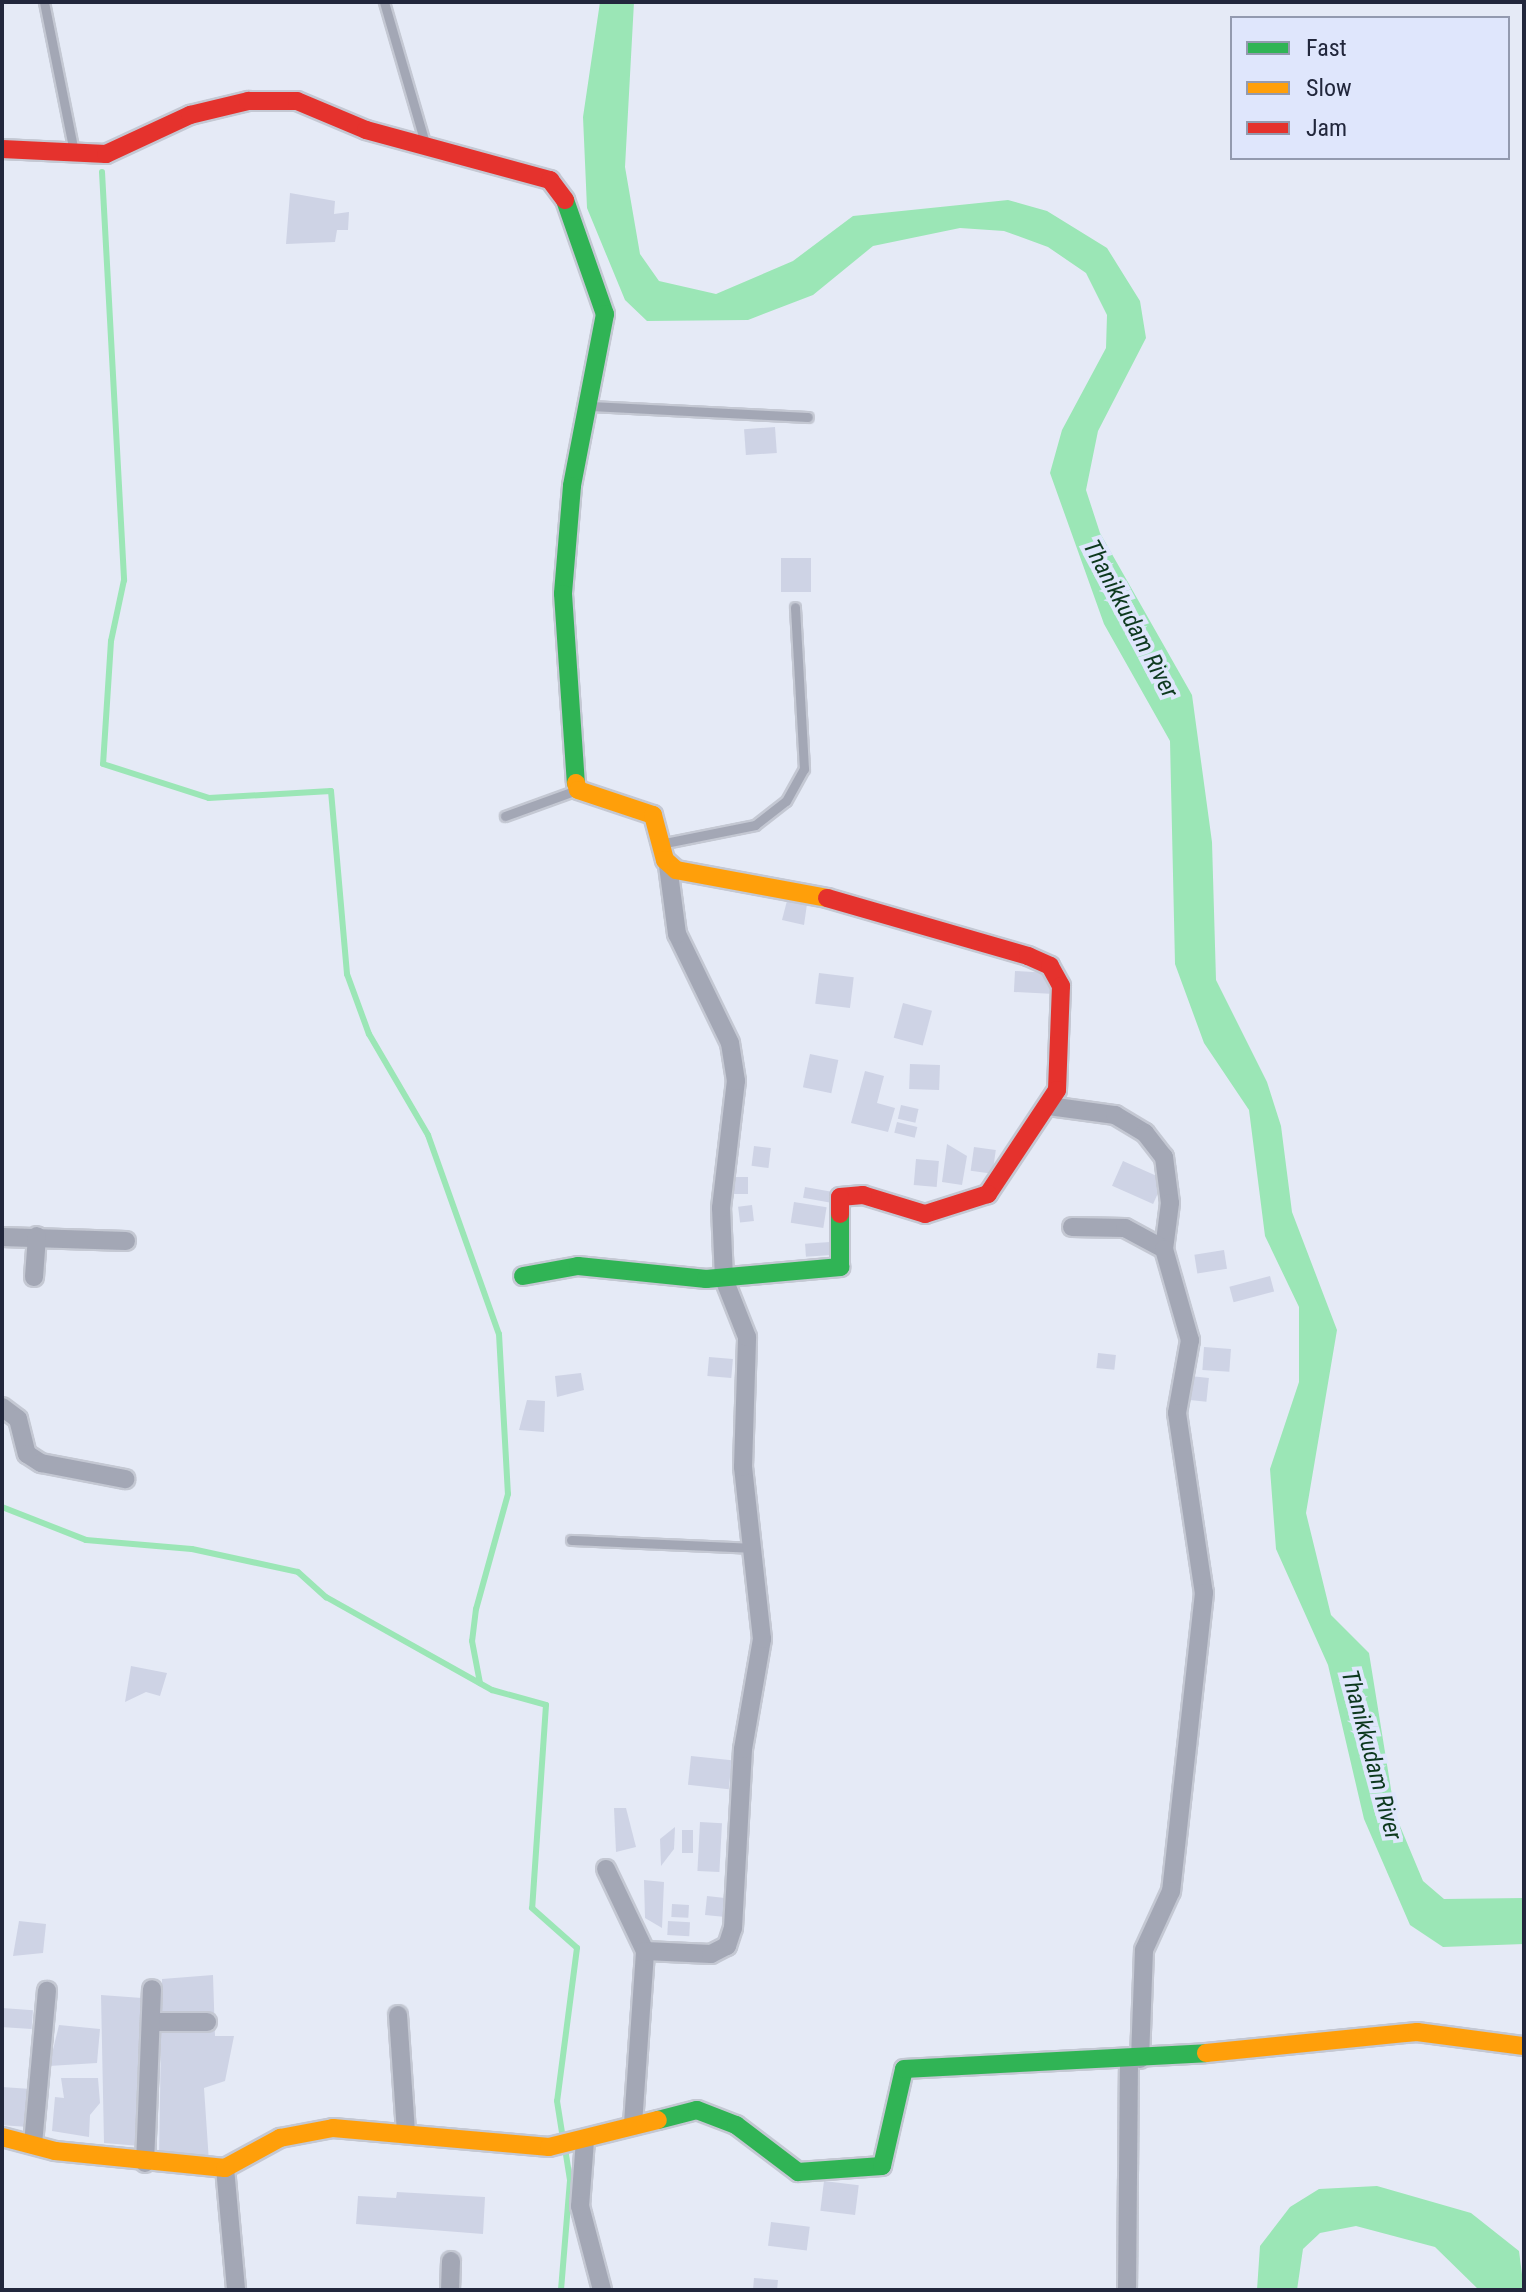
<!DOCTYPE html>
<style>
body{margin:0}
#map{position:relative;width:1526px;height:2292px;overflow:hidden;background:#e5eaf6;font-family:"Roboto Condensed",sans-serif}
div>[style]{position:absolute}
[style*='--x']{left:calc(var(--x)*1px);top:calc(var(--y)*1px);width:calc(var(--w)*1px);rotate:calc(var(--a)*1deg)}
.water>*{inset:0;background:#9be6b6}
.stream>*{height:6px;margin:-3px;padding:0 3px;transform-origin:3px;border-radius:3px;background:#9be6b6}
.building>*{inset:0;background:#ced3e5;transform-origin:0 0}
.roads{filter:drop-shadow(2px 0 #c4c8d3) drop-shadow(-2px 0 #c4c8d3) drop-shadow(0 2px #c4c8d3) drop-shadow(0 -2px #c4c8d3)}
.lane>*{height:9px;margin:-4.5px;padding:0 4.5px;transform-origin:4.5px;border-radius:4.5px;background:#a3a7b5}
.street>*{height:18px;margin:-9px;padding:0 9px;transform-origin:9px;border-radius:9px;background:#a3a7b5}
.fast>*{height:18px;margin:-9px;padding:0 9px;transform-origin:9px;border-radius:9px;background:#30b455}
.slow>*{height:18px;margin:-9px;padding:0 9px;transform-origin:9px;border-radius:9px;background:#ff9f0a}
.jam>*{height:18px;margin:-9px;padding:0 9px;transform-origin:9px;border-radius:9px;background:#e5322d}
span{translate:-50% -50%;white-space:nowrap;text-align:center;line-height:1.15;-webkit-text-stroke:8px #dfe6fc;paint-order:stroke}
.water-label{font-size:24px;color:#0d391e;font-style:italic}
.frame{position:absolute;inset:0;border:4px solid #22273c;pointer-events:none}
.legend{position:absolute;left:1230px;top:16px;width:280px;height:144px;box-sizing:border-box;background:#dfe6fc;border:2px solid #939aaf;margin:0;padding:10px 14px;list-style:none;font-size:24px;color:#22273c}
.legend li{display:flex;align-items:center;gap:16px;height:40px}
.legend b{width:40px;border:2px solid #939aaf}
</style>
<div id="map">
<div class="water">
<div style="clip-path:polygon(600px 2px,634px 2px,625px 167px,640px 254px,659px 281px,716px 294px,793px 261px,853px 216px,1008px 200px,1047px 211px,1107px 248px,1140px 301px,1146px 338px,1098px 431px,1086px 490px,1100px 533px,1192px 695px,1212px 842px,1216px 980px,1267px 1082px,1281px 1126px,1292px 1212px,1337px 1330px,1306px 1513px,1331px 1615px,1369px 1653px,1395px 1814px,1423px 1881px,1444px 1899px,1524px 1898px,1524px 1944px,1443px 1947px,1410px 1925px,1364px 1819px,1328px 1665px,1276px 1549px,1270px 1469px,1299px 1382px,1299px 1307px,1265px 1236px,1249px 1110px,1204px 1043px,1175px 964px,1170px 741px,1104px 624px,1050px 473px,1062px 430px,1106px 348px,1107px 315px,1086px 273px,1048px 247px,1004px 231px,960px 228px,873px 246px,813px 295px,748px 320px,647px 321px,625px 300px,587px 208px,583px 117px)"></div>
<div style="clip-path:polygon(1377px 2186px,1471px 2213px,1519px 2251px,1524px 2290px,1479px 2290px,1435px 2247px,1356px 2226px,1320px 2233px,1303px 2249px,1297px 2290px,1257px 2290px,1260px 2246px,1290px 2207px,1319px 2189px)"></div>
</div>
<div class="stream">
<div style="--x:102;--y:172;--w:409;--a:86.9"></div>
<div style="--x:124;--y:580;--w:62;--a:102"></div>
<div style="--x:111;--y:641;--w:123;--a:93.7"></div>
<div style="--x:103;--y:764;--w:111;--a:17.8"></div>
<div style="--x:209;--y:798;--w:122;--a:-3.3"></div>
<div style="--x:331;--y:791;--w:184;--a:85"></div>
<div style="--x:347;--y:974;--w:64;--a:69.9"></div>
<div style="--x:369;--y:1034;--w:117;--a:59.7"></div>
<div style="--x:428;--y:1135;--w:211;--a:70.4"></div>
<div style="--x:499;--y:1334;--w:160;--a:86.8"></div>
<div style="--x:508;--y:1494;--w:119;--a:105.5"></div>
<div style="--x:476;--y:1609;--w:32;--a:97"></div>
<div style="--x:472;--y:1641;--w:43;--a:79.2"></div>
<div style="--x:2;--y:1507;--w:90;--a:21.4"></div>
<div style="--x:86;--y:1540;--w:106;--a:4.9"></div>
<div style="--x:192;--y:1549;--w:108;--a:12.2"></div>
<div style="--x:298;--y:1572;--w:38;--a:42"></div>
<div style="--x:326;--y:1597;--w:190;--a:29.3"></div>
<div style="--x:492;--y:1690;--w:56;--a:15.5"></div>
<div style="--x:546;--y:1705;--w:203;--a:93.9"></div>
<div style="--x:532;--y:1908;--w:60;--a:41.6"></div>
<div style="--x:577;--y:1948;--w:154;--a:97.4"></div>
<div style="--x:557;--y:2101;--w:37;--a:81"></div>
<div style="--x:561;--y:2290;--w:110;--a:-85.3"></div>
<div style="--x:570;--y:2180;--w:31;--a:-99"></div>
</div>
<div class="building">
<div style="clip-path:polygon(290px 193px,335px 201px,334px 214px,349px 212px,348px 230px,337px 230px,335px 242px,286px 244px)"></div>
<div style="left:775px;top:427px;width:26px;height:31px;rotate:86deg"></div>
<div style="left:781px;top:558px;width:30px;height:34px"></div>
<div style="clip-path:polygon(789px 893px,808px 897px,804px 925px,782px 920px)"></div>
<div style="left:1015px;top:971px;width:36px;height:21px;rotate:3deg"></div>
<div style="left:819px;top:973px;width:35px;height:31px;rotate:7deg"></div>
<div style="left:903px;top:1003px;width:30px;height:36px;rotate:15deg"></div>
<div style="left:810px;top:1054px;width:29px;height:34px;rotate:12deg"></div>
<div style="left:910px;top:1064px;width:30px;height:25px;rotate:2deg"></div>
<div style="clip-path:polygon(865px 1071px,884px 1076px,877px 1103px,895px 1108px,888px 1132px,851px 1123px)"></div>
<div style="left:901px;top:1105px;width:18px;height:14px;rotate:13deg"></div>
<div style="left:897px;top:1122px;width:21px;height:11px;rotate:14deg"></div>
<div style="clip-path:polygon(947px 1144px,967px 1156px,962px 1185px,942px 1182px)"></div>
<div style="left:754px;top:1146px;width:17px;height:20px;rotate:7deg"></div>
<div style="left:974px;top:1147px;width:22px;height:24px;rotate:8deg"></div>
<div style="left:916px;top:1159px;width:23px;height:26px;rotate:5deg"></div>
<div style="left:1123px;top:1161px;width:45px;height:27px;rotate:24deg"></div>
<div style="left:748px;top:1177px;width:17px;height:17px;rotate:90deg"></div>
<div style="left:805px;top:1187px;width:27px;height:11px;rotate:10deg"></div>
<div style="left:794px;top:1202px;width:33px;height:21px;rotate:9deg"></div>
<div style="left:752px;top:1205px;width:16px;height:14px;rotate:83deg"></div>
<div style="left:830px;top:1242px;width:13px;height:25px;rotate:86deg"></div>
<div style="left:1224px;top:1250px;width:19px;height:30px;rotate:81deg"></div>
<div style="left:1270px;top:1276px;width:16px;height:42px;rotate:75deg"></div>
<div style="left:1204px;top:1347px;width:27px;height:23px;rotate:4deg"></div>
<div style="left:1098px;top:1353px;width:18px;height:15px;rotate:6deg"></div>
<div style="left:709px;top:1357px;width:24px;height:19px;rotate:5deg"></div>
<div style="clip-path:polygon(581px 1373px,584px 1390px,557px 1397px,555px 1376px)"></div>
<div style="left:1190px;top:1376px;width:19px;height:24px;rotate:6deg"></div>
<div style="clip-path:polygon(527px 1400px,545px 1401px,544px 1432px,519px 1430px)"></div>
<div style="clip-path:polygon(131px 1666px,167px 1673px,160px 1696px,146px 1692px,125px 1702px)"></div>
<div style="left:691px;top:1756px;width:41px;height:29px;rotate:6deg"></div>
<div style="clip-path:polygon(614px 1808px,626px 1808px,636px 1847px,616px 1852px)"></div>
<div style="left:700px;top:1822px;width:22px;height:49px;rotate:3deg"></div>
<div style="clip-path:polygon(675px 1827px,674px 1849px,661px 1866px,660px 1839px)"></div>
<div style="left:682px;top:1830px;width:11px;height:23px"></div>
<div style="clip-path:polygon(644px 1880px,664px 1882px,662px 1928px,645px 1918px)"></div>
<div style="left:707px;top:1896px;width:18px;height:19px;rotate:6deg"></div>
<div style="left:672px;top:1904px;width:17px;height:13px;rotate:3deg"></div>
<div style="clip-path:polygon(19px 1921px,46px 1924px,43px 1953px,13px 1956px)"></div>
<div style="left:668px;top:1921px;width:22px;height:14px;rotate:3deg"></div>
<div style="clip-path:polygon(213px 1975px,215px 2036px,234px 2036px,225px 2081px,204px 2088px,209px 2162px,159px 2158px,162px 1979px)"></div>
<div style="clip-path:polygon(101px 1995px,142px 1998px,140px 2146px,104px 2143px)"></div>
<div style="left:2px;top:2008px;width:31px;height:19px;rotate:4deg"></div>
<div style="clip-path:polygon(59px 2025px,100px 2029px,97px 2063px,49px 2066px)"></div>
<div style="clip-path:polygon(61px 2078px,98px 2078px,100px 2103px,90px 2115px,89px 2137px,52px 2131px,55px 2097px,64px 2098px)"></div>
<div style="left:2px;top:2087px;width:29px;height:38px;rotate:4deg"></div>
<div style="left:824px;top:2181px;width:35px;height:30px;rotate:7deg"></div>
<div style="clip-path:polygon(397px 2192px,485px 2197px,483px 2234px,356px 2224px,358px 2196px,396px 2198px)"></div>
<div style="left:771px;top:2222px;width:39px;height:24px;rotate:7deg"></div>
<div style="clip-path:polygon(754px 2278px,778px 2280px,777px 2290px,753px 2290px)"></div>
</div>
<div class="roads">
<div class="lane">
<div style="--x:44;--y:2;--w:153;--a:78.7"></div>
<div style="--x:384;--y:2;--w:144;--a:73.8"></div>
<div style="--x:590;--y:406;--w:218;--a:2.9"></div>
<div style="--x:505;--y:816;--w:77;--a:-19.9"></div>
<div style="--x:665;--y:843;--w:92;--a:-11.3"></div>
<div style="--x:755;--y:825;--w:39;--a:-38"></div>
<div style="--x:786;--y:801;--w:37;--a:-61"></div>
<div style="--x:804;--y:769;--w:162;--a:-93.2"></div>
<div style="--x:571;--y:1540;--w:180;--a:2.5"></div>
</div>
<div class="street">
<div style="--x:1049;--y:1106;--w:67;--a:7.8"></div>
<div style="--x:1115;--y:1115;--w:35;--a:31"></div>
<div style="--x:1145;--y:1133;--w:31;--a:52"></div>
<div style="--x:1164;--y:1157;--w:46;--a:82.6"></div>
<div style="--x:1170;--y:1203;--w:46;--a:97.4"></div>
<div style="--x:1072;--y:1227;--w:53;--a:1.1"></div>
<div style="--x:1125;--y:1228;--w:44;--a:28.3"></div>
<div style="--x:1164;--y:1249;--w:95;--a:74.1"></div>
<div style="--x:1190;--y:1340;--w:74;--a:100.1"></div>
<div style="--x:1177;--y:1413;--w:182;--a:81.5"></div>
<div style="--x:1204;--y:1593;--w:300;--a:96.3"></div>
<div style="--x:1171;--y:1891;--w:65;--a:114.6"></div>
<div style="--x:1144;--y:1950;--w:109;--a:92.1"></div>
<div style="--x:2;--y:1237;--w:124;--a:1.8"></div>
<div style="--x:34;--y:1277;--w:41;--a:-85.8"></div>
<div style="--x:2;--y:1407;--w:20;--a:37"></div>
<div style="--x:18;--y:1419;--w:36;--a:76"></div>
<div style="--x:27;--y:1454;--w:17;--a:33"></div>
<div style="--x:41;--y:1463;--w:86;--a:10.8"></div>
<div style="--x:606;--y:1869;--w:91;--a:64.6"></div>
<div style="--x:398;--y:2015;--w:117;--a:86.1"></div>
<div style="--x:151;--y:2022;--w:56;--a:0"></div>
<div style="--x:633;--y:2124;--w:173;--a:-86"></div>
<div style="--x:645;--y:1951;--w:66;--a:2.6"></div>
<div style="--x:711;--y:1954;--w:18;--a:-27"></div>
<div style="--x:727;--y:1946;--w:19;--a:-72"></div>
<div style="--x:733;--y:1928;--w:179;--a:-86.8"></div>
<div style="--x:743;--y:1749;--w:112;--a:-80.2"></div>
<div style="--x:762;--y:1639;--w:173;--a:-96.3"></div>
<div style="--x:743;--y:1467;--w:130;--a:-88.2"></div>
<div style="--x:747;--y:1337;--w:62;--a:-111.6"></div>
<div style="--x:724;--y:1279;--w:71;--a:-92.4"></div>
<div style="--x:721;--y:1208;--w:128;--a:-83.3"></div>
<div style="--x:736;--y:1081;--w:38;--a:-99"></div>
<div style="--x:730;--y:1043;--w:121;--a:-115.9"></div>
<div style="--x:677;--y:934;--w:69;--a:-97.5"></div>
<div style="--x:585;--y:2140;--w:66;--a:94.3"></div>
<div style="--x:580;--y:2206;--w:87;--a:75.3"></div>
<div style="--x:33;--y:2144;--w:154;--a:-84.8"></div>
<div style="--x:145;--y:2163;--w:174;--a:-87.7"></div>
<div style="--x:225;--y:2168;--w:122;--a:84.8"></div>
<div style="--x:450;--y:2290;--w:29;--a:-88"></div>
<div style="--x:1127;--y:2290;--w:229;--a:-89.5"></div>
</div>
<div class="fast">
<div style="--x:565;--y:200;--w:121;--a:70.7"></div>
<div style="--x:605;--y:314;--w:175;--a:100.9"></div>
<div style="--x:572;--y:486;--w:108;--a:94.8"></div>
<div style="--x:563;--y:594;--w:189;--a:86.1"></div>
<div style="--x:523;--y:1276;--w:56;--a:-10.3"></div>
<div style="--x:578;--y:1266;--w:129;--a:5.8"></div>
<div style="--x:706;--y:1279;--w:135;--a:-5.1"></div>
<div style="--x:840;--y:1267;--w:53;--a:-90"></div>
<div style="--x:658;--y:2120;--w:40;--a:-14.4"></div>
<div style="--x:697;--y:2110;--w:42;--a:21"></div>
<div style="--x:736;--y:2125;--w:78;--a:37.2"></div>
<div style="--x:798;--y:2172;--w:84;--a:-4.1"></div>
<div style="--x:882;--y:2166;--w:99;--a:-77.2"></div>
<div style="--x:904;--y:2069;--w:302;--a:-3"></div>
</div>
<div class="slow">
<div style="--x:576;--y:783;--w:7;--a:74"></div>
<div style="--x:578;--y:790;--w:79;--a:18.4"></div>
<div style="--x:653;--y:815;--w:47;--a:75.1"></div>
<div style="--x:665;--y:860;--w:15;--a:42"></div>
<div style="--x:676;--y:870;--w:154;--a:10.5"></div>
<div style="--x:1206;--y:2053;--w:212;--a:-5.7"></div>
<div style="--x:1417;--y:2032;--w:108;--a:7.5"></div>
<div style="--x:2;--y:2137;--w:55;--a:14.8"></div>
<div style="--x:55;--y:2151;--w:171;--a:5.7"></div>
<div style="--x:225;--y:2168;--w:63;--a:-28.6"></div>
<div style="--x:280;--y:2138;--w:54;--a:-10.7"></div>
<div style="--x:333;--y:2128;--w:217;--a:5"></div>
<div style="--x:549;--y:2147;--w:112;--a:-13.9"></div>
</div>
<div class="jam">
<div style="--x:2;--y:149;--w:104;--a:2.8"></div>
<div style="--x:106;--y:154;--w:93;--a:-24.9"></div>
<div style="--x:190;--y:115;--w:60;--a:-13.6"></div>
<div style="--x:248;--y:101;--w:49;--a:0"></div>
<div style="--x:297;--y:101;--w:75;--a:22.8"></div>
<div style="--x:366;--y:130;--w:191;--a:15.2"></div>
<div style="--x:550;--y:180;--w:25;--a:53"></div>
<div style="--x:827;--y:898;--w:209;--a:16.1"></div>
<div style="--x:1028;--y:956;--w:24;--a:24"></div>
<div style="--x:1050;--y:966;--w:23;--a:61"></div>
<div style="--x:1061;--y:986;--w:104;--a:92.2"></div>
<div style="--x:1057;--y:1090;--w:125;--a:123.6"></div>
<div style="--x:988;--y:1194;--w:66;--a:162.4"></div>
<div style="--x:925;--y:1214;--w:65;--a:-163"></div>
<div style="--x:863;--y:1195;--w:23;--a:175"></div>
<div style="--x:840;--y:1197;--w:17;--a:90"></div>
</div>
</div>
<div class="water-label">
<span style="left:1130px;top:619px;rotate:62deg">Thanikkudam River</span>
<span style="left:1371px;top:1755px;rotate:75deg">Thanikkudam River</span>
</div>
<div class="frame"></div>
<ul class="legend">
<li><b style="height:10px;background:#30b455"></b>Fast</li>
<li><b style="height:10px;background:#ff9f0a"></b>Slow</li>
<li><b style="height:10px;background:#e5322d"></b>Jam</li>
</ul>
</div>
